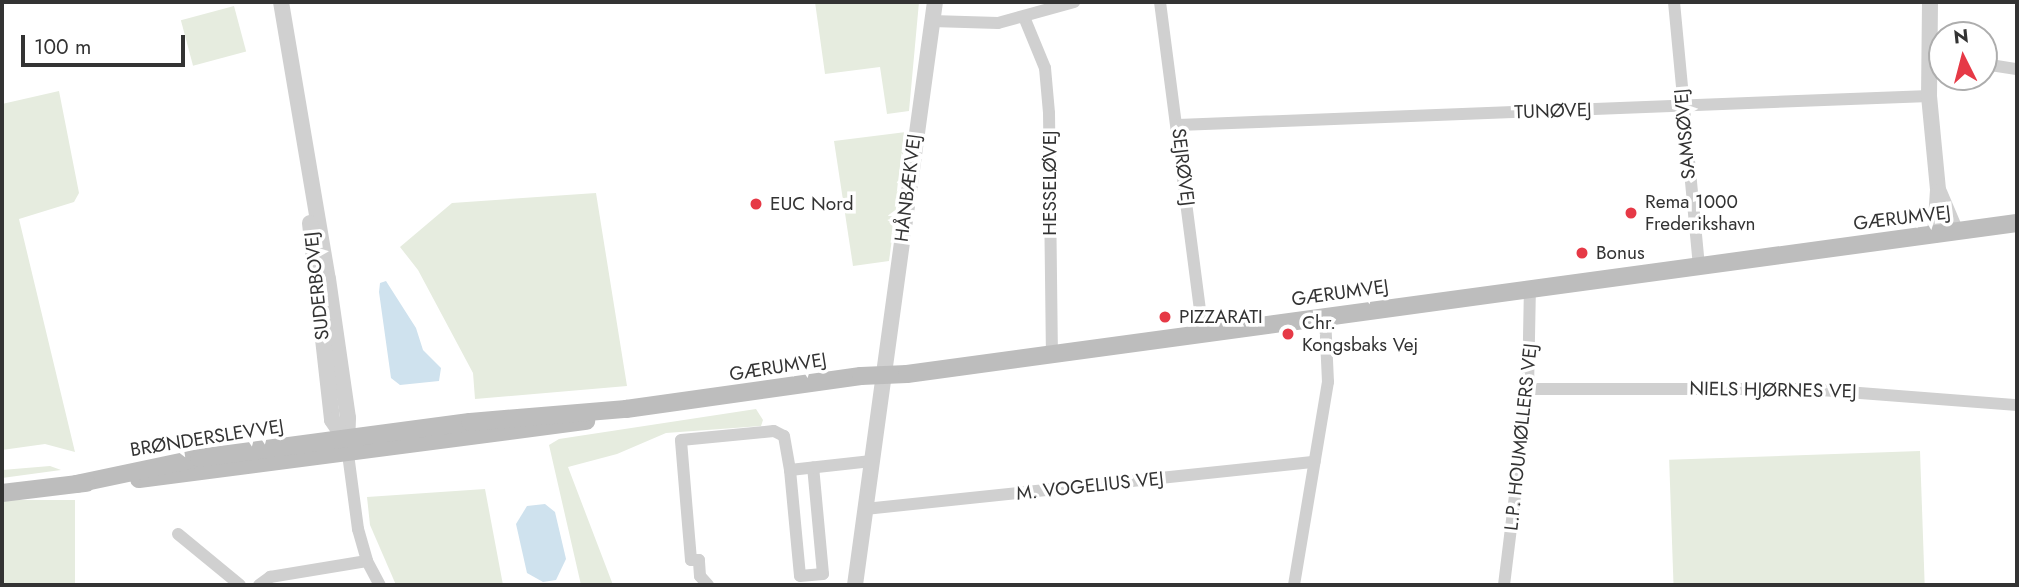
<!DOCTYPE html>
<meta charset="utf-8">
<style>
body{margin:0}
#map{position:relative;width:2019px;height:587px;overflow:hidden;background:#fff;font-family:Jost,sans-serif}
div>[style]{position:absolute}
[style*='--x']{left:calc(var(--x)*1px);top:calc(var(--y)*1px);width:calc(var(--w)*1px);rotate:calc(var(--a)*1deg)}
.green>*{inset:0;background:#e6ecdf;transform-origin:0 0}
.water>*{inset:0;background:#cfe2ee}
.minor>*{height:12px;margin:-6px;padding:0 6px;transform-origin:6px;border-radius:6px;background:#d0d0d0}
.tertiary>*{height:16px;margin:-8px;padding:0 8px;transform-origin:8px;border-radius:8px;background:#d0d0d0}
.secondary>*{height:18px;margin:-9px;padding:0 9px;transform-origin:9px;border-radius:9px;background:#bdbdbd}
.dots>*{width:19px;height:19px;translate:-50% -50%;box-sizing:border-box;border:4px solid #fff;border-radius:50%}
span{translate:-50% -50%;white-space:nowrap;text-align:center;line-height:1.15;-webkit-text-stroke:7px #fff;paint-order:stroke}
.street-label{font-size:19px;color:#333}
.poi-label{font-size:19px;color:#333}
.left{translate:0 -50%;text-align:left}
.frame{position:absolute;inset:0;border:4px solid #333;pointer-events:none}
.north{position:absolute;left:1928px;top:21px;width:70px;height:70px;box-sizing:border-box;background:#fff;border:2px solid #adadad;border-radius:50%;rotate:354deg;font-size:19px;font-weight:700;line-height:28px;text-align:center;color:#333}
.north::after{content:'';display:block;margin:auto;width:24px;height:32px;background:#e63946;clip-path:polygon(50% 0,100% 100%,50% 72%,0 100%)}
.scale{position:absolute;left:21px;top:35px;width:164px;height:32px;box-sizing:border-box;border:4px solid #333;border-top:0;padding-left:9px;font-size:21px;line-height:24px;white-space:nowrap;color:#333;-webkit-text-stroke:5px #fff;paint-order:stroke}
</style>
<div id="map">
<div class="green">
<div style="clip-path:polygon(815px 2px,919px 2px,909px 111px,887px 114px,880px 67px,825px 74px)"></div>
<div style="left:234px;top:6px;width:47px;height:55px;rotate:75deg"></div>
<div style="clip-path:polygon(59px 91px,79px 193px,74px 202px,19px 219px,75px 452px,45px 444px,2px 450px,2px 104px)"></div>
<div style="clip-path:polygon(906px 132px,889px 261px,853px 266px,834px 141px)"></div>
<div style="clip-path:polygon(596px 193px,627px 386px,475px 399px,473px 373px,418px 270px,400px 247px,452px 203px)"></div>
<div style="clip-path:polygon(756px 409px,763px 420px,761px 426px,666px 433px,617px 454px,568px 467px,613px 585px,581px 585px,549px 445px,559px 439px)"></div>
<div style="left:1920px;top:451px;width:134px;height:251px;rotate:88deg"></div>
<div style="clip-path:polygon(50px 466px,61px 470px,2px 478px,2px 470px)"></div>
<div style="clip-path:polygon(485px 489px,503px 585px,396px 585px,370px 525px,367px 497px)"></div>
<div style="left:75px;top:500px;width:85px;height:74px;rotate:90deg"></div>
</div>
<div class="water">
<div style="clip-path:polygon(386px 281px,416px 328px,423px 350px,441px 368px,439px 381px,400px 385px,391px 378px,379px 292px,380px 283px)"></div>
<div style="clip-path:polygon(545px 504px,555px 512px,566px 559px,556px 580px,543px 582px,527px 573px,516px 524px,527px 506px)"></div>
</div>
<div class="minor">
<div style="--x:1160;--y:2;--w:333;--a:82.6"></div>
<div style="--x:1674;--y:2;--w:264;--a:84.6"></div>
<div style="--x:1024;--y:17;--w:55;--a:67.6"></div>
<div style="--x:1045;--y:68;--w:45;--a:84.9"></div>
<div style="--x:1049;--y:113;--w:239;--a:89.3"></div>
<div style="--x:932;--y:21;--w:66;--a:1.7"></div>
<div style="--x:998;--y:23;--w:79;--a:-15.4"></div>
<div style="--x:1984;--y:64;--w:33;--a:9"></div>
<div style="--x:1178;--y:125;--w:752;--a:-2.21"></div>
<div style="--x:1528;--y:389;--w:280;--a:0"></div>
<div style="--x:1808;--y:389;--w:210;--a:4.4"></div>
<div style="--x:348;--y:454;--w:76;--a:82.4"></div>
<div style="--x:358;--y:529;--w:33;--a:74"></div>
<div style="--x:367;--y:561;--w:27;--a:62"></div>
<div style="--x:790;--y:470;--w:106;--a:84.6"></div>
<div style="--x:800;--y:576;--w:23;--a:-5"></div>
<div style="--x:823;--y:574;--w:107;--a:-95.3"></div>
<div style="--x:865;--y:509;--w:452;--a:-6"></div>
<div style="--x:178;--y:534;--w:80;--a:39.4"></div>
<div style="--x:259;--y:585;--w:14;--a:-36"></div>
<div style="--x:270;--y:577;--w:98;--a:-9.4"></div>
<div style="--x:708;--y:585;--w:12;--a:-132"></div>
<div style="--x:700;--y:576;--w:16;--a:-94"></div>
<div style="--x:699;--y:560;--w:8;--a:180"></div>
<div style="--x:691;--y:560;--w:120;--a:-94.8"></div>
<div style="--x:681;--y:440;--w:93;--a:-5.5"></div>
<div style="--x:774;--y:431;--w:11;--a:27"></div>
<div style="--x:784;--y:436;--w:35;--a:80"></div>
<div style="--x:790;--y:470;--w:82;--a:-6.3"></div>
<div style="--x:1294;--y:585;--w:206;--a:-80.5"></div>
<div style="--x:1328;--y:382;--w:66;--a:-92.6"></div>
<div style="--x:1504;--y:585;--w:197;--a:-83"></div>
<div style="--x:1528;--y:389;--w:100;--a:-88.9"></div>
</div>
<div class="tertiary">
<div style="--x:281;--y:2;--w:281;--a:80.4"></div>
<div style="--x:328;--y:279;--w:140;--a:81.8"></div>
<div style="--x:348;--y:418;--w:31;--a:92"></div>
<div style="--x:1930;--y:2;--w:94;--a:90.6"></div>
<div style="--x:1929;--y:96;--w:94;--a:84.5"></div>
<div style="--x:1938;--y:190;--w:45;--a:93.8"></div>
<div style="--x:1939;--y:192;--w:43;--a:67"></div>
<div style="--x:310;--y:223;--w:198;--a:83.6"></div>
<div style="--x:332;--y:420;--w:23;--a:56"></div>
<div style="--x:855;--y:585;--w:588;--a:-82.19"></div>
</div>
<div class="secondary">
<div style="--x:139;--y:479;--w:451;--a:-7.4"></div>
<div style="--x:76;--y:484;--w:126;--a:-11.9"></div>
<div style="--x:199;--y:458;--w:273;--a:-7.6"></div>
<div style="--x:470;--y:422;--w:157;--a:-4.8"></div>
<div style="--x:626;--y:409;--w:237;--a:-8"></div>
<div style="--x:861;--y:376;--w:46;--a:-2.5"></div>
<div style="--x:907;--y:374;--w:1120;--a:-7.75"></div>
<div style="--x:2;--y:493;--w:85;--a:-6.8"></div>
</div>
<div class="dots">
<div style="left:756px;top:204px;background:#e63946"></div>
<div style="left:1631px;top:213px;background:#e63946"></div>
<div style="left:1582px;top:253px;background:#e63946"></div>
<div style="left:1165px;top:317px;background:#e63946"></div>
<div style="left:1288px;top:334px;background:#e63946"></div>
</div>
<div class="street-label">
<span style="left:1553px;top:111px;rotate:-2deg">TUNØVEJ</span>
<span style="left:1685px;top:134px;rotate:-95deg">SAMSØVEJ</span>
<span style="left:1183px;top:167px;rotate:83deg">SEJRØVEJ</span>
<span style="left:1050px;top:183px;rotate:-90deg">HESSELØVEJ</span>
<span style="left:908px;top:188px;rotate:-83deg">HÅNBÆKVEJ</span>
<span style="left:1902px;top:218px;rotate:-7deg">GÆRUMVEJ</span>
<span style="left:317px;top:286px;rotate:-96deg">SUDERBOVEJ</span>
<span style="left:1340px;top:293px;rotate:-8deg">GÆRUMVEJ</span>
<span style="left:778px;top:367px;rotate:-9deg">GÆRUMVEJ</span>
<span style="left:1773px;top:390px;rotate:1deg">NIELS HJØRNES VEJ</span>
<span style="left:1521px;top:437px;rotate:-84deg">L.P. HOUMØLLERS VEJ</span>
<span style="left:207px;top:438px;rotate:-9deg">BRØNDERSLEVVEJ</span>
<span style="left:1090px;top:486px;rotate:-6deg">M. VOGELIUS VEJ</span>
</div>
<div class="poi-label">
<span class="left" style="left:1645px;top:213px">Rema 1000<br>Frederikshavn</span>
<span class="left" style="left:770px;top:204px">EUC Nord</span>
<span class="left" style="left:1596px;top:253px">Bonus</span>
<span class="left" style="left:1179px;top:317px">PIZZARATI</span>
<span class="left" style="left:1302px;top:334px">Chr.<br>Kongsbaks Vej</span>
</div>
<div class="frame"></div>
<div class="north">N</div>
<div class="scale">100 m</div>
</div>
